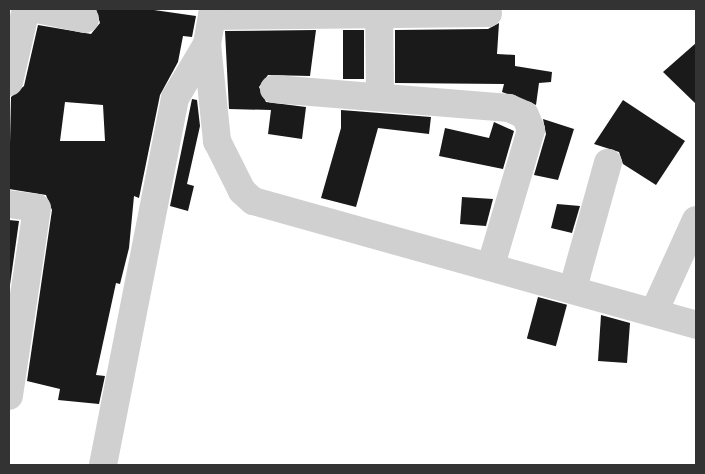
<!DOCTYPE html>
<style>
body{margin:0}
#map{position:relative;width:705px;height:474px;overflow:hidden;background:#fff;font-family:"Open Sans",sans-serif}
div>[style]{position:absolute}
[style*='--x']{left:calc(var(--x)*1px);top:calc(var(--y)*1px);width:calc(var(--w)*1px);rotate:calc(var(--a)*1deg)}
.building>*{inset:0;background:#1a1a1a;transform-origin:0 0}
.minor>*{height:28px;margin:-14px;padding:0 14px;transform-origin:14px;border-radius:14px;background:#d0d0d0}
span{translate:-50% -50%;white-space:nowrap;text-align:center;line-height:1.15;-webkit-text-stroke:5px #fff;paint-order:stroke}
.frame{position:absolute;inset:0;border:10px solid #333;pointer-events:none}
</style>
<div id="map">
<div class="building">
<div style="clip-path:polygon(evenodd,96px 9px,147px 9px,196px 16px,192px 37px,183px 36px,178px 62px,160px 95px,139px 198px,134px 196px,129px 248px,120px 284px,116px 283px,96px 375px,105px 376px,99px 404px,58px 400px,60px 389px,27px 381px,52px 210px,46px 195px,9px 189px,11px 97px,24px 86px,38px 25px,91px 34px,100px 23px,96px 9px,65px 102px,103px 105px,105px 141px,60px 141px,65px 102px)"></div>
<div style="clip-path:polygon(499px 23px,497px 54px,515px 55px,515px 66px,552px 72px,551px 82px,539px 83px,536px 105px,502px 92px,504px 84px,395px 83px,395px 30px,488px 29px)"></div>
<div style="clip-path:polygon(316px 30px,310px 76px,268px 75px,259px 87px,266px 102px,306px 107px,302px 139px,268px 134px,271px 110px,229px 109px,225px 31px)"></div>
<div style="left:343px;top:30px;width:21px;height:49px"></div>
<div style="clip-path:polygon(696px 43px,696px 104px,663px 72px)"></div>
<div style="clip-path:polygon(192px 99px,197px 100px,200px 126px,187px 184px,194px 186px,188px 211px,170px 206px)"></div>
<div style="clip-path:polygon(623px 100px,685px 141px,656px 185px,623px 164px,619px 152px,594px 144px)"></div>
<div style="clip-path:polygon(341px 110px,431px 117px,429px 134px,378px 128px,356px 207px,321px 198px,341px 128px)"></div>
<div style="clip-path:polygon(543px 119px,574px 129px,558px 180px,534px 175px,546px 134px)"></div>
<div style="clip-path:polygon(494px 122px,514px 131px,503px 169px,439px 156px,445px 128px,489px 138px)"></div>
<div style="clip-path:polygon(462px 197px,493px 199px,486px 226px,460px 224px)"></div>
<div style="clip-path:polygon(557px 204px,580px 206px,572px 233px,551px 228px)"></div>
<div style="clip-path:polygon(9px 220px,19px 221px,9px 292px)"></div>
<div style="left:538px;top:297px;width:30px;height:43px;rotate:15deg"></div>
<div style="clip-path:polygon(601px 315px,630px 323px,627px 363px,598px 361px)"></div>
</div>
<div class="minor">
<div style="--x:37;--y:9;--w:49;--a:11.8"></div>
<div style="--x:379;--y:9;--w:86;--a:89.3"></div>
<div style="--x:212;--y:16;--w:276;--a:-0.6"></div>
<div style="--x:207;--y:44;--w:98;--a:84.1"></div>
<div style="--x:217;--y:141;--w:56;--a:63.4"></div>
<div style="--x:242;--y:191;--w:15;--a:42"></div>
<div style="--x:253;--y:201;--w:460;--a:15.6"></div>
<div style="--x:9;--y:82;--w:75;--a:-76.9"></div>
<div style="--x:274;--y:89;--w:236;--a:4.6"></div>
<div style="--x:509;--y:108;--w:17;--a:24"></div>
<div style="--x:525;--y:115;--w:16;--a:68"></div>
<div style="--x:531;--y:130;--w:141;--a:106.5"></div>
<div style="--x:9;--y:204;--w:28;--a:8"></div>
<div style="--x:37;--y:208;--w:190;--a:98.5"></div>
<div style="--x:573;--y:288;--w:130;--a:-74.4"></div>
<div style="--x:654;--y:312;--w:101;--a:-65.5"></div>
<div style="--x:103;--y:465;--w:374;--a:-78.9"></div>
<div style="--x:175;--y:98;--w:63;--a:-59.3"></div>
<div style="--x:207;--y:44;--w:36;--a:-80"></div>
</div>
<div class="frame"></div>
</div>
